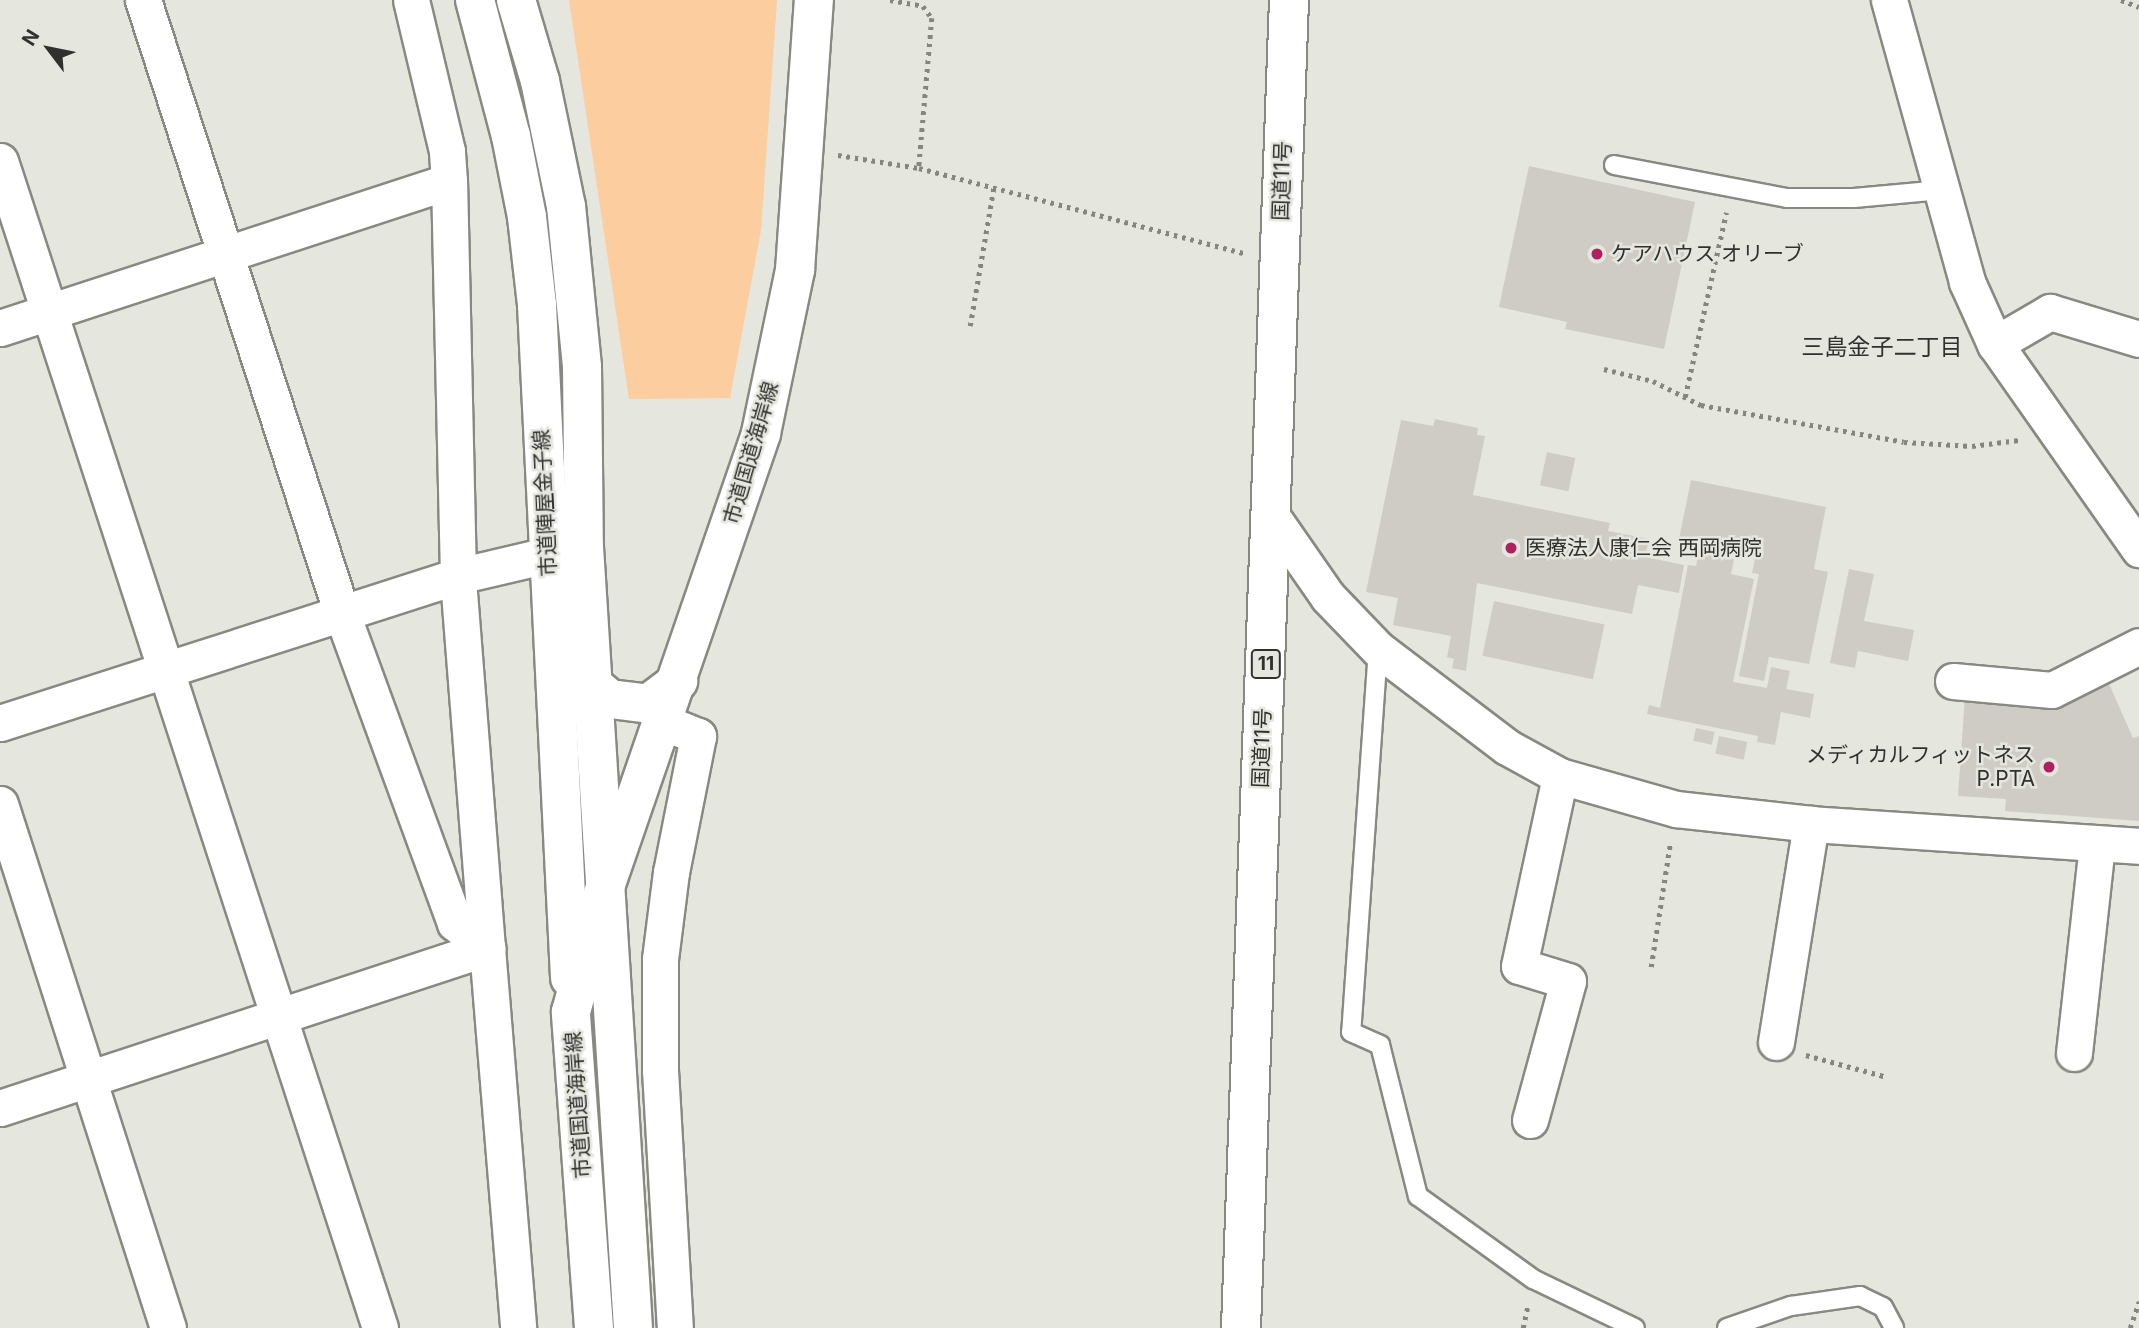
<!DOCTYPE html>
<meta charset="utf-8">
<style>
body{margin:0}
#map{position:relative;width:2139px;height:1328px;overflow:hidden;background:#e5e6de;font-family:Inter,"Noto Sans JP",sans-serif}
div>[style]{position:absolute}
[style*='--x']{left:calc(var(--x)*1px);top:calc(var(--y)*1px);width:calc(var(--w)*1px);rotate:calc(var(--a)*1deg)}
.green>*{inset:0;background:#fbcd9f}
.building>*{inset:0;background:#cfccc5;transform-origin:0 0}
.path>*{height:4.5px;margin-top:-2.25px;transform-origin:0;background:repeating-linear-gradient(90deg,#858680 0 3.5px,transparent 0 8.5px)}
.roads{filter:drop-shadow(2px 0 #888981) drop-shadow(-2px 0 #888981) drop-shadow(0 2px #888981) drop-shadow(0 -2px #888981)}
.lane>*{height:18px;margin:-9px;padding:0 9px;transform-origin:9px;border-radius:9px;background:#fff}
.street>*{height:35px;margin:-17.5px;padding:0 17.5px;transform-origin:17.5px;border-radius:17.5px;background:#fff}
.secondary>*{height:38px;margin:-19px;padding:0 19px;transform-origin:19px;border-radius:19px;background:#fff}
.highway>*{height:38px;margin:-19px;padding:0 19px;transform-origin:19px;border-radius:19px;background:#fff}
.dots>*{width:19px;height:19px;translate:-50% -50%;box-sizing:border-box;border:4px solid #e5e6de;border-radius:50%}
span{translate:-50% -50%;white-space:nowrap;text-align:center;line-height:1.15;-webkit-text-stroke:5px #e5e6de;paint-order:stroke}
.shield-label span{padding:2px 5px;background:#e5e6de;border:2px solid;border-radius:5px;-webkit-text-stroke-width:0}
.shield-label{font-size:19px;color:#30312e;font-weight:700}
.street-label{font-size:21px;color:#30312e}
.poi-label{font-size:21px;color:#30312e}
.left{translate:0 -50%;text-align:left}
.right{translate:-100% -50%;text-align:right}
.neighbourhood-label{font-size:23px;color:#30312e}
.north{position:absolute;left:14px;top:14px;width:70px;height:70px;-webkit-text-stroke:5px #e5e6de;paint-order:stroke;rotate:302deg;font-size:19px;font-weight:700;line-height:28px;text-align:center;color:#30312e}
.north::after{content:'';display:block;margin:auto;width:24px;height:32px;background:#30312e;clip-path:polygon(50% 0,100% 100%,50% 72%,0 100%)}
</style>
<div id="map">
<div class="green">
<div style="clip-path:polygon(569px 0,777px 0,761px 230px,730px 398px,629px 399px)"></div>
</div>
<div class="building">
<div style="clip-path:polygon(1529px 166px,1695px 202px,1664px 349px,1565px 329px,1567px 322px,1499px 307px)"></div>
<div style="clip-path:polygon(1435px 419px,1478px 428px,1477px 435px,1485px 436px,1473px 495px,1610px 523px,1608px 531px,1649px 539px,1645px 557px,1684px 565px,1679px 593px,1638px 585px,1632px 614px,1477px 583px,1466px 671px,1452px 668px,1454px 659px,1447px 657px,1451px 636px,1393px 625px,1398px 598px,1366px 592px,1401px 420px,1433px 426px)"></div>
<div style="left:1547px;top:452px;width:29px;height:34px;rotate:12deg"></div>
<div style="clip-path:polygon(1691px 480px,1826px 507px,1814px 569px,1828px 572px,1809px 664px,1769px 657px,1764px 681px,1739px 676px,1759px 574px,1752px 573px,1756px 554px,1679px 539px)"></div>
<div style="clip-path:polygon(1699px 552px,1734px 559px,1731px 574px,1754px 579px,1733px 682px,1767px 688px,1771px 667px,1790px 671px,1786px 689px,1814px 694px,1810px 718px,1781px 712px,1775px 745px,1757px 742px,1758px 736px,1647px 714px,1649px 705px,1660px 708px,1688px 565px,1696px 566px)"></div>
<div style="clip-path:polygon(1849px 569px,1874px 574px,1864px 621px,1914px 630px,1908px 661px,1858px 651px,1855px 668px,1830px 663px)"></div>
<div style="left:1494px;top:601px;width:113px;height:56px;rotate:12deg"></div>
<div style="clip-path:polygon(2106px 677px,2133px 738px,2139px 736px,2139px 821px,2005px 811px,2006px 799px,1958px 796px,1965px 696px)"></div>
<div style="left:1696px;top:728px;width:19px;height:13px;rotate:12deg"></div>
<div style="left:1719px;top:736px;width:29px;height:18px;rotate:12deg"></div>
</div>
<div class="path">
<div style="--x:890;--y:0;--w:34;--a:10"></div>
<div style="--x:923;--y:6;--w:15;--a:53"></div>
<div style="--x:932;--y:18;--w:151;--a:95"></div>
<div style="--x:2121;--y:0;--w:19;--a:21"></div>
<div style="--x:838;--y:155;--w:82;--a:9.1"></div>
<div style="--x:919;--y:168;--w:336;--a:14.7"></div>
<div style="--x:970;--y:326;--w:142;--a:-80.3"></div>
<div style="--x:1604;--y:369;--w:50;--a:13.8"></div>
<div style="--x:1653;--y:381;--w:54;--a:26.6"></div>
<div style="--x:1701;--y:405;--w:206;--a:10.3"></div>
<div style="--x:1904;--y:442;--w:68;--a:3.4"></div>
<div style="--x:1972;--y:446;--w:47;--a:-7.3"></div>
<div style="--x:1685;--y:397;--w:189;--a:-77.4"></div>
<div style="--x:1651;--y:967;--w:124;--a:-81.2"></div>
<div style="--x:1806;--y:1055;--w:84;--a:15.2"></div>
<div style="--x:1523;--y:1328;--w:24;--a:-78"></div>
<div style="--x:2130;--y:1328;--w:28;--a:-71"></div>
</div>
<div class="roads">
<div class="lane">
<div style="--x:1614;--y:165;--w:176;--a:10.8"></div>
<div style="--x:1787;--y:198;--w:67;--a:0"></div>
<div style="--x:1854;--y:198;--w:88;--a:-5.2"></div>
<div style="--x:1378;--y:649;--w:384;--a:94"></div>
<div style="--x:1351;--y:1032;--w:32;--a:24"></div>
<div style="--x:1380;--y:1045;--w:156;--a:75.9"></div>
<div style="--x:1418;--y:1196;--w:142;--a:35.8"></div>
<div style="--x:1533;--y:1279;--w:113;--a:25.7"></div>
<div style="--x:1727;--y:1328;--w:68;--a:-19"></div>
<div style="--x:1791;--y:1306;--w:70;--a:-8.2"></div>
<div style="--x:1860;--y:1296;--w:25;--a:26"></div>
<div style="--x:1883;--y:1307;--w:24;--a:62"></div>
</div>
<div class="street">
<div style="--x:143;--y:0;--w:645;--a:72.04"></div>
<div style="--x:342;--y:614;--w:329;--a:69.9"></div>
<div style="--x:455;--y:923;--w:41;--a:38"></div>
<div style="--x:487;--y:948;--w:381;--a:85.3"></div>
<div style="--x:1889;--y:0;--w:293;--a:74.5"></div>
<div style="--x:1967;--y:282;--w:68;--a:65.7"></div>
<div style="--x:1995;--y:344;--w:251;--a:54.9"></div>
<div style="--x:0;--y:161;--w:1227;--a:71.96"></div>
<div style="--x:0;--y:328;--w:472;--a:-18.1"></div>
<div style="--x:449;--y:181;--w:30;--a:-94"></div>
<div style="--x:447;--y:151;--w:155;--a:-103.4"></div>
<div style="--x:1995;--y:344;--w:64;--a:-30.2"></div>
<div style="--x:2050;--y:312;--w:93;--a:16.9"></div>
<div style="--x:1271;--y:515;--w:100;--a:55.2"></div>
<div style="--x:1328;--y:597;--w:72;--a:46.1"></div>
<div style="--x:1378;--y:649;--w:162;--a:37.2"></div>
<div style="--x:1507;--y:747;--w:60;--a:28.7"></div>
<div style="--x:1560;--y:776;--w:121;--a:15.9"></div>
<div style="--x:1676;--y:809;--w:136;--a:6.3"></div>
<div style="--x:1811;--y:824;--w:329;--a:3.8"></div>
<div style="--x:1953;--y:681;--w:99;--a:5.2"></div>
<div style="--x:2052;--y:690;--w:97;--a:-26.8"></div>
<div style="--x:663;--y:722;--w:38;--a:22"></div>
<div style="--x:698;--y:736;--w:139;--a:101.2"></div>
<div style="--x:671;--y:872;--w:88;--a:97.2"></div>
<div style="--x:660;--y:959;--w:111;--a:90"></div>
<div style="--x:660;--y:1070;--w:258;--a:86.7"></div>
<div style="--x:0;--y:723;--w:481;--a:-17.8"></div>
<div style="--x:458;--y:576;--w:122;--a:-13.2"></div>
<div style="--x:0;--y:804;--w:550;--a:72.22"></div>
<div style="--x:1776;--y:1042;--w:221;--a:-80.9"></div>
<div style="--x:2074;--y:1053;--w:211;--a:-83.7"></div>
<div style="--x:0;--y:1108;--w:513;--a:-18.19"></div>
<div style="--x:487;--y:948;--w:373;--a:-94.5"></div>
<div style="--x:458;--y:576;--w:395;--a:-91.3"></div>
<div style="--x:1530;--y:1120;--w:144;--a:-74.7"></div>
<div style="--x:1568;--y:981;--w:51;--a:-163"></div>
<div style="--x:1519;--y:966;--w:194;--a:-77.8"></div>
</div>
<div class="secondary">
<div style="--x:475;--y:0;--w:141;--a:75.2"></div>
<div style="--x:511;--y:136;--w:83;--a:78.8"></div>
<div style="--x:527;--y:217;--w:89;--a:83.5"></div>
<div style="--x:537;--y:305;--w:674;--a:87.19"></div>
<div style="--x:516;--y:0;--w:84;--a:73.5"></div>
<div style="--x:540;--y:81;--w:128;--a:78.3"></div>
<div style="--x:566;--y:206;--w:162;--a:84.3"></div>
<div style="--x:582;--y:367;--w:180;--a:89.4"></div>
<div style="--x:584;--y:547;--w:783;--a:86.41"></div>
<div style="--x:592;--y:684;--w:23;--a:40"></div>
<div style="--x:610;--y:699;--w:38;--a:7"></div>
<div style="--x:648;--y:704;--w:38;--a:-37"></div>
<div style="--x:594;--y:1328;--w:317;--a:-94.2"></div>
<div style="--x:571;--y:1012;--w:130;--a:-74.8"></div>
<div style="--x:605;--y:887;--w:480;--a:-71"></div>
<div style="--x:761;--y:433;--w:167;--a:-78.2"></div>
<div style="--x:795;--y:270;--w:271;--a:-86"></div>
</div>
<div class="highway">
<div style="--x:1241;--y:1328;--w:1329;--a:-87.93"></div>
</div>
</div>
<div class="dots">
<div style="left:1597px;top:254px;background:#ad2161"></div>
<div style="left:1511px;top:548px;background:#ad2161"></div>
<div style="left:2049px;top:767px;background:#ad2161"></div>
</div>
<div class="shield-label">
<span style="left:1266px;top:664px">11</span>
</div>
<div class="street-label">
<span style="left:1282px;top:181px;rotate:-88deg">国道11号</span>
<span style="left:751px;top:453px;rotate:-74deg">市道国道海岸線</span>
<span style="left:545px;top:503px;rotate:-93deg">市道陣屋金子線</span>
<span style="left:1262px;top:748px;rotate:-88deg">国道11号</span>
<span style="left:578px;top:1105px;rotate:-94deg">市道国道海岸線</span>
</div>
<div class="poi-label">
<span class="left" style="left:1611px;top:254px">ケアハウス オリーブ</span>
<span class="left" style="left:1525px;top:548px">医療法人康仁会 西岡病院</span>
<span class="right" style="left:2035px;top:767px">メディカルフィットネス<br>P.PTA</span>
</div>
<div class="neighbourhood-label">
<span style="left:1882px;top:347px">三島金子二丁目</span>
</div>
<div class="north">N</div>
</div>
